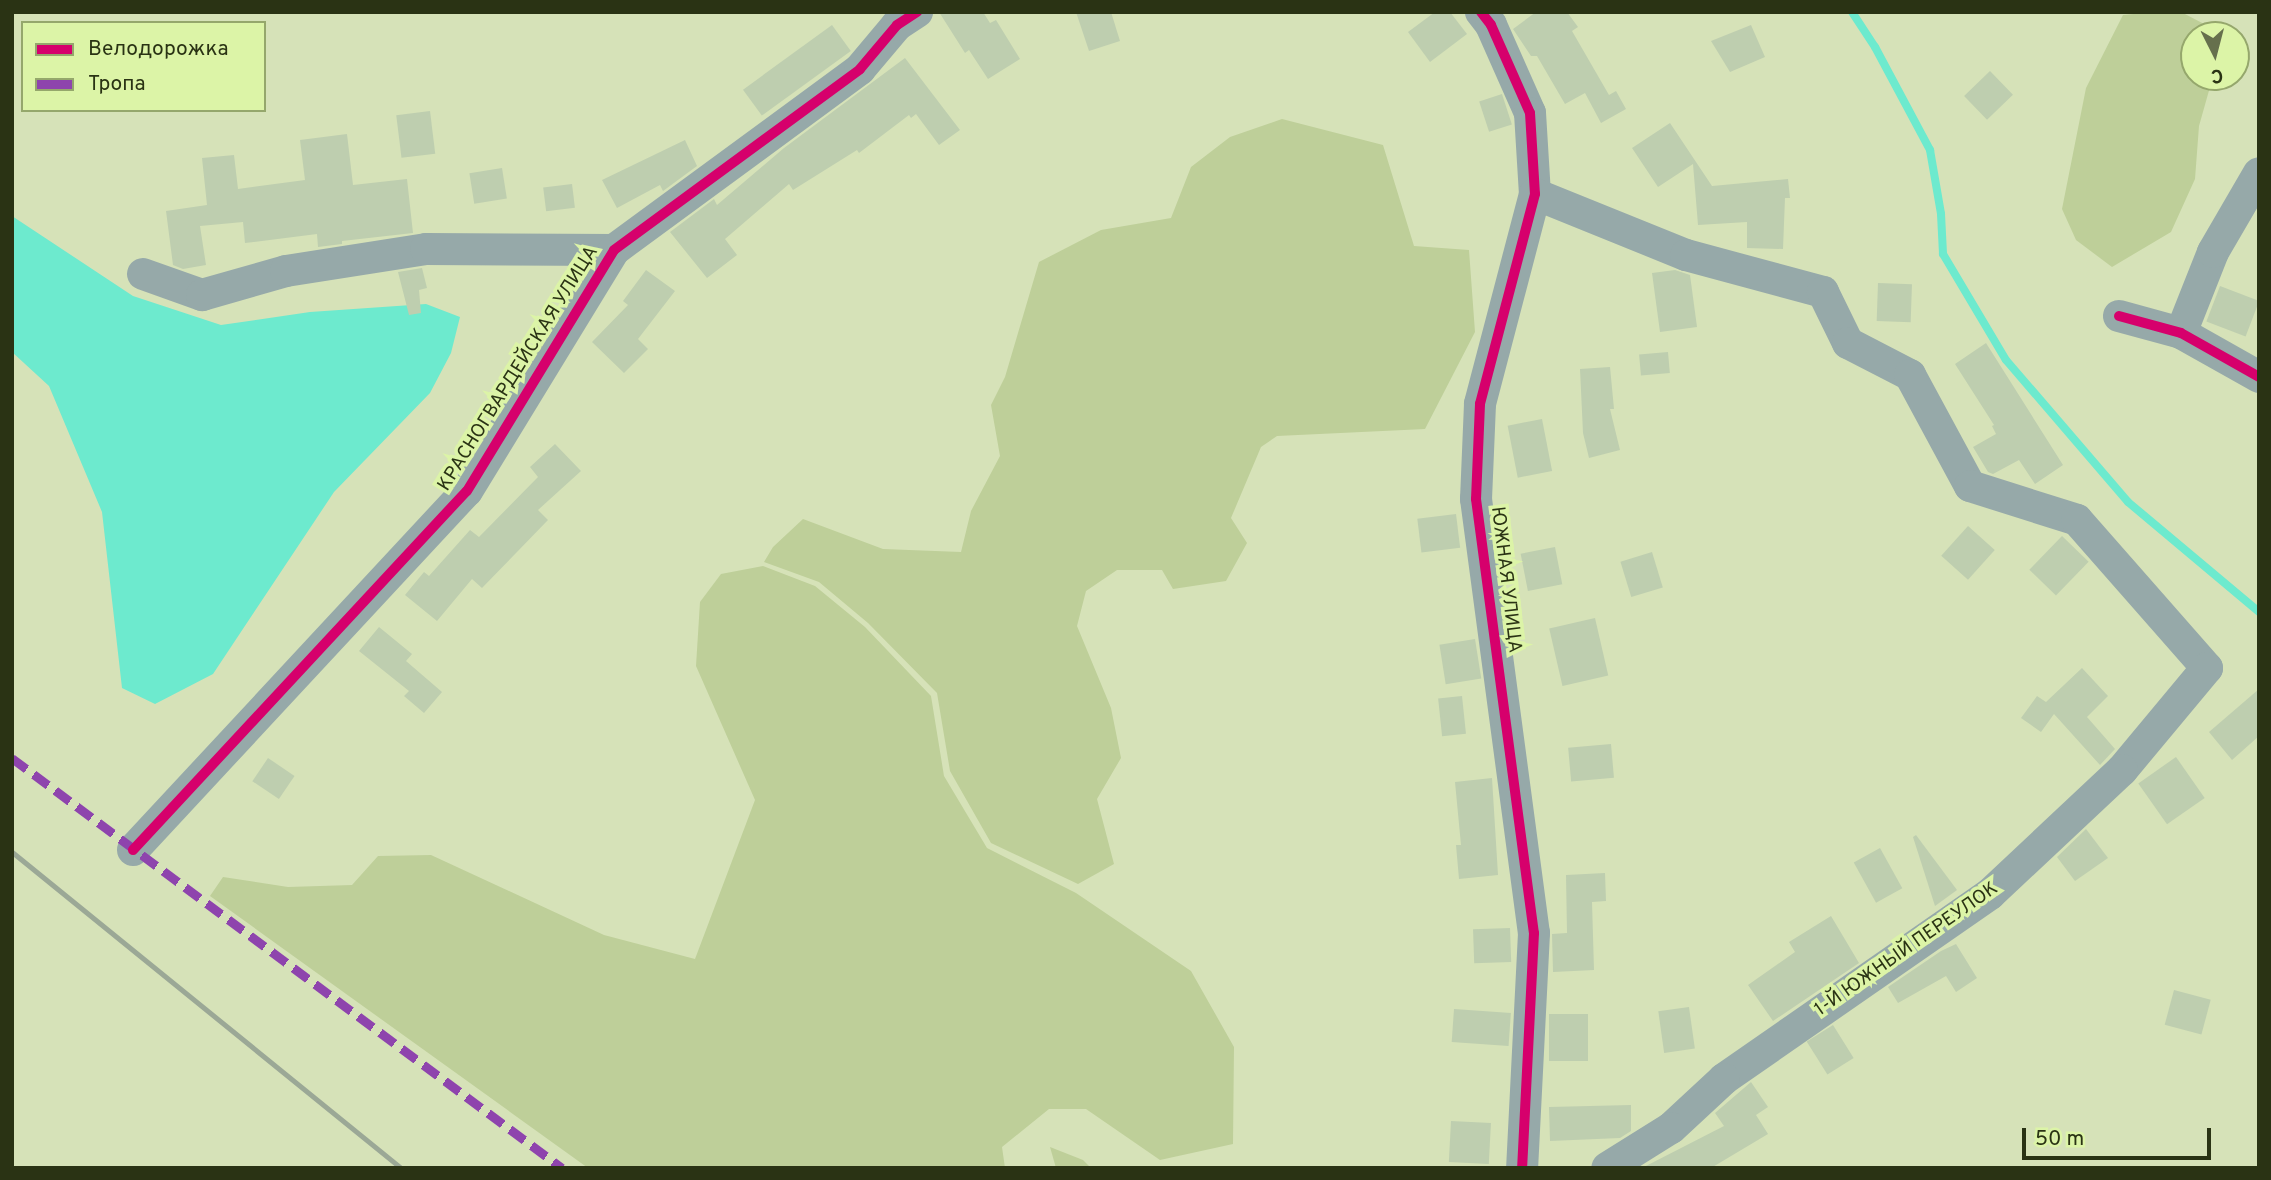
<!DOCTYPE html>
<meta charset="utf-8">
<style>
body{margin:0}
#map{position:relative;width:2271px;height:1180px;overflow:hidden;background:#d6e2b8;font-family:Overpass,sans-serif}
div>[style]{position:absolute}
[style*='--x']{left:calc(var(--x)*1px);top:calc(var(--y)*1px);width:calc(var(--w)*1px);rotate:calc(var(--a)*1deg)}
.green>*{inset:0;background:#becf99}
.water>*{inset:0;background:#6deace}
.stream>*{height:8px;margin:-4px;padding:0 4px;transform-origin:4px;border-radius:4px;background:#6deace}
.building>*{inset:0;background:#beceaf;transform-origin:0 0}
.minor>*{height:32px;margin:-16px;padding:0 16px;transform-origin:16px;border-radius:16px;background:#96a9a9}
.rail>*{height:5px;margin:-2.5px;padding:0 2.5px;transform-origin:2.5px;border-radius:2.5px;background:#9ba896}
.quiet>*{height:9px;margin-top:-4.5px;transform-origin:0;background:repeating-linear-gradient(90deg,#8e44ad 0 18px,transparent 0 27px)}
.cycleway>*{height:10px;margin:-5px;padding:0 5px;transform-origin:5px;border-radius:5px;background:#d6006c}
span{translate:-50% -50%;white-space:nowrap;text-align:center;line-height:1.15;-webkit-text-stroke:7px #dcf4a7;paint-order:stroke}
.street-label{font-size:19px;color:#2a3314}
.frame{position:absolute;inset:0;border:14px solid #2a3314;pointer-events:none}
.legend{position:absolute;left:21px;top:21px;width:245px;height:91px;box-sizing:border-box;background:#dcf4a7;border:2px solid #95a76c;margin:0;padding:9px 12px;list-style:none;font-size:21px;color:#2a3314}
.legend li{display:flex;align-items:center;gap:14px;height:35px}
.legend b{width:35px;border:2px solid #95a76c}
.north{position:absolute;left:2180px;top:21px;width:70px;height:70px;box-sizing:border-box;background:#dcf4a7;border:2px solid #95a76c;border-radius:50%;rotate:174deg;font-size:19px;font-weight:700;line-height:28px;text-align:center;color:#2a3314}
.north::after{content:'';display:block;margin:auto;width:24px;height:32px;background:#66704d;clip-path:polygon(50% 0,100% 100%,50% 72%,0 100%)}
.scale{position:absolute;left:2022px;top:1128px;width:189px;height:32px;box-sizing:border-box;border:4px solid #2a3314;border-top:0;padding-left:9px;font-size:21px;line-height:24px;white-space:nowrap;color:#2a3314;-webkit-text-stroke:5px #dcf4a7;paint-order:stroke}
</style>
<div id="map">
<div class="green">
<div style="clip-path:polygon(2154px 12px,2181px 12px,2208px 26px,2208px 35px,2194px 35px,2194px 77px,2210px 77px,2210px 87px,2199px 126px,2195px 179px,2171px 232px,2112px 267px,2076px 240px,2062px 209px,2086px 88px,2123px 15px)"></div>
<div style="clip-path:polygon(1282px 119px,1383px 145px,1414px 246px,1469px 250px,1475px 332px,1425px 429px,1277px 436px,1261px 447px,1231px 518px,1247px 543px,1226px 581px,1173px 589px,1162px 570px,1117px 570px,1086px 591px,1077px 626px,1111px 708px,1121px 758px,1097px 799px,1114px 864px,1078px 884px,991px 843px,950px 771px,937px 693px,868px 623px,819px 582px,764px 562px,773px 547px,803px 519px,883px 549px,961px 552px,971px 511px,1000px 456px,991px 405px,1005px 377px,1039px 262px,1101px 230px,1171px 218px,1191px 167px,1230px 137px)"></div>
<div style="clip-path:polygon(763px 566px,815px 586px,865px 627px,931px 696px,944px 776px,987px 848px,1076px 893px,1191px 971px,1234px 1047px,1233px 1144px,1160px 1160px,1086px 1109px,1049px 1109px,1002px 1147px,1005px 1168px,588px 1168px,210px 896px,223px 877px,288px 887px,352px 885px,378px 856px,431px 855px,604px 935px,695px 959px,755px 800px,696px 666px,700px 602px,721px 574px)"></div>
<div style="clip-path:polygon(1050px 1147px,1083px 1160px,1091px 1168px,1056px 1168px)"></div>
</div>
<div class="water">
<div style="clip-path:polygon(12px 216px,133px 296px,221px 325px,310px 312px,426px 304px,460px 317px,451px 353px,430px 393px,334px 492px,213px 674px,155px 704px,122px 688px,102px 512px,49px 386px,12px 352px)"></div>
</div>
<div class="stream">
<div style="--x:1852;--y:12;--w:42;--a:56.7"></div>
<div style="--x:1875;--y:47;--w:117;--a:61.9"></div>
<div style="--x:1930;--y:150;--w:65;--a:80.2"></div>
<div style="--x:1941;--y:214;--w:40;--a:87.1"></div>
<div style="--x:1943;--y:254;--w:123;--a:59.3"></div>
<div style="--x:2006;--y:360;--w:187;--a:49.3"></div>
<div style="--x:2128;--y:502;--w:171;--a:40"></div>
</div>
<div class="building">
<div style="clip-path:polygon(939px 12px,983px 12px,990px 23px,996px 20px,1020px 59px,988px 79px,969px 50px,965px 53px)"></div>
<div style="clip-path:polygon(1076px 12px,1111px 12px,1120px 41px,1089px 51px)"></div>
<div style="clip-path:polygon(1435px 12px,1450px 12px,1467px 34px,1430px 62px,1408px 32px)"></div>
<div style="clip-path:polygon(1536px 12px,1567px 12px,1578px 27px,1572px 31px,1609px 95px,1616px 91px,1626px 109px,1601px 123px,1585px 93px,1565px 104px,1537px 56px,1531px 56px,1513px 29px)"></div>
<div style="left:832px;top:25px;width:32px;height:110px;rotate:54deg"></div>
<div style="clip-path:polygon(1751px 25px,1765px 57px,1730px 72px,1711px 41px)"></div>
<div style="clip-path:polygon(905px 58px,960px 130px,939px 145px,916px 114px,911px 118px,909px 115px,859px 153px,857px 150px,793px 190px,789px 184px,725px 239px,737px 255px,707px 278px,670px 232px,714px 199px,717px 205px,784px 148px)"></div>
<div style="left:1990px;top:71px;width:33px;height:36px;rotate:46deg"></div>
<div style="left:1502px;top:94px;width:32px;height:24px;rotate:72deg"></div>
<div style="left:430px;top:111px;width:43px;height:34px;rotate:83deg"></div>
<div style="clip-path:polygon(1670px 123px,1712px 186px,1788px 179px,1790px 198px,1785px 198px,1783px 249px,1747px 248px,1747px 222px,1698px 225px,1693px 164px,1658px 187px,1632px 148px)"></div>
<div style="clip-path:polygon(347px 134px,353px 185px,407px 179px,413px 233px,342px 241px,342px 244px,318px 247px,317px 234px,245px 243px,243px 222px,200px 226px,206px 265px,183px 269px,173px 265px,166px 211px,207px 205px,202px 158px,234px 155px,238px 189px,305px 180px,300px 140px)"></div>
<div style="clip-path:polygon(685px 140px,697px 166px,663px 191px,660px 185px,617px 208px,602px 180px)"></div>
<div style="left:502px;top:168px;width:31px;height:33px;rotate:81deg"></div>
<div style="left:572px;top:184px;width:24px;height:29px;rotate:83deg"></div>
<div style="clip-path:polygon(422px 268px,427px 288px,419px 290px,421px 313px,409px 315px,398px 272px)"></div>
<div style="clip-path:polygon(646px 270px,675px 291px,638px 339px,648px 349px,624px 373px,592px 342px,628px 305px,623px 301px)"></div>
<div style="clip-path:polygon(1675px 270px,1690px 275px,1697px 327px,1660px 332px,1652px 273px)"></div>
<div style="left:1878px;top:283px;width:34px;height:38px;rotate:2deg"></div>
<div style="left:2220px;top:286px;width:42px;height:38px;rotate:21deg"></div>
<div style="clip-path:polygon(1986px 343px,2063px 465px,2035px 484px,2019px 460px,1993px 474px,1988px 472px,1973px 447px,1996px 434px,1992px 426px,1994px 425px,1955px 364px)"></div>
<div style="left:1668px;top:352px;width:21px;height:29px;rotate:85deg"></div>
<div style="clip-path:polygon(1610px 367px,1614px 409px,1610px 409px,1620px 450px,1589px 458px,1583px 433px,1580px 369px)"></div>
<div style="left:1542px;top:419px;width:53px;height:35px;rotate:79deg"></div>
<div style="clip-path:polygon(555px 444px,581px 471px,538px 510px,548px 520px,482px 588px,472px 579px,437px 621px,405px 595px,424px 572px,429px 576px,470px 530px,479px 537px,538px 477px,530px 467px)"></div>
<div style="left:1456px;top:514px;width:34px;height:39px;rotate:83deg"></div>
<div style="left:1968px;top:526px;width:36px;height:40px;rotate:42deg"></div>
<div style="left:2062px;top:536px;width:37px;height:47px;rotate:44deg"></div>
<div style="left:1555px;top:547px;width:38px;height:35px;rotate:79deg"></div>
<div style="left:1652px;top:552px;width:37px;height:33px;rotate:73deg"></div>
<div style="left:1595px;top:618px;width:59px;height:47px;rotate:77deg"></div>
<div style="clip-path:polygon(379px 627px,412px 654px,406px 661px,442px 692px,424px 713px,404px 696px,409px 691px,359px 651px)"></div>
<div style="left:1475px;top:639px;width:40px;height:36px;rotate:81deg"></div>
<div style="clip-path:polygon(2082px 668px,2108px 696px,2087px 717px,2115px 749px,2100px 765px,2054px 714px,2041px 732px,2021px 718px,2037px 696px,2046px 702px)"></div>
<div style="clip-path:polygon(2259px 689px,2259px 736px,2232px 760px,2209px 732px)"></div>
<div style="left:1462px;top:696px;width:38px;height:24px;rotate:84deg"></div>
<div style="left:1611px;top:744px;width:34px;height:43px;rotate:85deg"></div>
<div style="left:2176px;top:757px;width:50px;height:46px;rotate:55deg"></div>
<div style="left:268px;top:758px;width:32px;height:28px;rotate:34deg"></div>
<div style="clip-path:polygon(1492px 778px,1498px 875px,1459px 879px,1456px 845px,1461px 845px,1455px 782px)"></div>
<div style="clip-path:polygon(2086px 829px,2108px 858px,2075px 881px,2057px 857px)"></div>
<div style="clip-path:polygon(1916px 835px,1957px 890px,1935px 906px,1913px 837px)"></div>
<div style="left:1880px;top:848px;width:46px;height:30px;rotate:61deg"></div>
<div style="clip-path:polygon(1605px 873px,1606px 901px,1592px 902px,1594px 970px,1553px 972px,1552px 934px,1567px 933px,1566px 875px)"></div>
<div style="clip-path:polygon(1831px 916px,1859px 963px,1773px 1021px,1748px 985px,1795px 952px,1789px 942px)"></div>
<div style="left:1510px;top:928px;width:34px;height:37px;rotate:88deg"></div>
<div style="clip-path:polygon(1956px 944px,1977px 978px,1956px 992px,1946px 976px,1898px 1003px,1888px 987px,1941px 951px)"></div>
<div style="left:2174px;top:990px;width:38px;height:36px;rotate:15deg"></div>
<div style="left:1689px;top:1007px;width:42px;height:31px;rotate:82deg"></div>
<div style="left:1454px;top:1009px;width:57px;height:33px;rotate:4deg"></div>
<div style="left:1549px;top:1014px;width:39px;height:47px"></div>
<div style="left:1833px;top:1025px;width:39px;height:31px;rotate:58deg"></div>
<div style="clip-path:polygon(1751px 1082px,1768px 1107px,1756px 1115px,1768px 1134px,1711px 1168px,1642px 1168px,1724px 1126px,1715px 1113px)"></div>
<div style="clip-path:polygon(1631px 1105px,1631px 1131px,1620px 1138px,1550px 1141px,1549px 1107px)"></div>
<div style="left:1451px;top:1121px;width:40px;height:41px;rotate:3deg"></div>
</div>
<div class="minor">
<div style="--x:1481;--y:12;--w:16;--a:52"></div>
<div style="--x:1491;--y:25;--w:96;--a:66.1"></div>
<div style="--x:1530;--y:113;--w:81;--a:86.5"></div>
<div style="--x:1535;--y:194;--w:217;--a:104.7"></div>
<div style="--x:1480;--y:404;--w:95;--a:92.4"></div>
<div style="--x:1476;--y:499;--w:438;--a:82.4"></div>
<div style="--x:1534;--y:933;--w:235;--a:92.9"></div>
<div style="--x:1535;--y:194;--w:163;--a:22"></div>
<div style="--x:1686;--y:255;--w:142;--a:15.1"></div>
<div style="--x:1823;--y:292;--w:57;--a:63.9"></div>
<div style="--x:1848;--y:343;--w:70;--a:27.3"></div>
<div style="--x:1910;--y:375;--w:126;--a:61.6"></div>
<div style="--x:1970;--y:486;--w:112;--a:17.6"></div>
<div style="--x:2077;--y:520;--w:197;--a:48.7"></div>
<div style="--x:2207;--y:668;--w:133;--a:129.8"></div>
<div style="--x:2122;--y:770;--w:181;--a:136.8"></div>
<div style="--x:1990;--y:894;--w:324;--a:145.2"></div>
<div style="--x:1724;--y:1079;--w:72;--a:137.2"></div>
<div style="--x:1671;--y:1128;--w:75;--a:148"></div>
<div style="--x:143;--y:274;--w:63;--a:19.6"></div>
<div style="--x:202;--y:295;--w:87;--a:-15.9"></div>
<div style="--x:286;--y:271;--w:142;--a:-8.9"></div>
<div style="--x:426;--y:249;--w:188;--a:0.3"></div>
<div style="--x:2119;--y:316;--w:64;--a:15.3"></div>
<div style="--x:2181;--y:333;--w:90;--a:29.4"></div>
<div style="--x:2181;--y:333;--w:87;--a:-68.4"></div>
<div style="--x:2213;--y:252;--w:91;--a:-59.8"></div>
<div style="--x:133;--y:850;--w:490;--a:-47.1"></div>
<div style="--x:467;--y:491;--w:282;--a:-58.6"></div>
<div style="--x:614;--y:250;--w:305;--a:-36.3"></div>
<div style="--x:860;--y:69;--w:57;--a:-49.9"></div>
<div style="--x:897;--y:25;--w:24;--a:-33"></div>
</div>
<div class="rail">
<div style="--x:12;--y:852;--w:501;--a:39.09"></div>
</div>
<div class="quiet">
<div style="--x:12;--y:758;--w:686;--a:36.7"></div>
</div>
<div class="cycleway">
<div style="--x:1481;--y:12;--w:16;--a:52"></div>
<div style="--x:1491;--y:25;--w:96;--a:66.1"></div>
<div style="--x:1530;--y:113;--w:81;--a:86.5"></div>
<div style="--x:1535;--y:194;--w:217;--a:104.7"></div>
<div style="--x:1480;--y:404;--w:95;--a:92.4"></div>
<div style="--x:1476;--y:499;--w:438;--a:82.4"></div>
<div style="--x:1534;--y:933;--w:235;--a:92.9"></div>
<div style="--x:2119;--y:316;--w:64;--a:15.3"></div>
<div style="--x:2181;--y:333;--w:90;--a:29.4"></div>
<div style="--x:133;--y:850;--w:490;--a:-47.1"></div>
<div style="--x:467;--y:491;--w:282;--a:-58.6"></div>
<div style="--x:614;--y:250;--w:305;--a:-36.3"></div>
<div style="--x:860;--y:69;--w:57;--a:-49.9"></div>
<div style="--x:897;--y:25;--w:24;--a:-33"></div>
</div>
<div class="street-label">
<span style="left:519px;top:369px;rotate:-58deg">КРАСНОГВАРДЕЙСКАЯ УЛИЦА</span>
<span style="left:1505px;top:580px;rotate:83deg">ЮЖНАЯ УЛИЦА</span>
<span style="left:1907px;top:950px;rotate:-35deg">1-Й ЮЖНЫЙ ПЕРЕУЛОК</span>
</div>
<div class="frame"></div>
<ul class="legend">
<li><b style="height:9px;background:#d6006c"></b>Велодорожка</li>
<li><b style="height:9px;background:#8e44ad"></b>Тропа</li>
</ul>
<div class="north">С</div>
<div class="scale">50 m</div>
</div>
